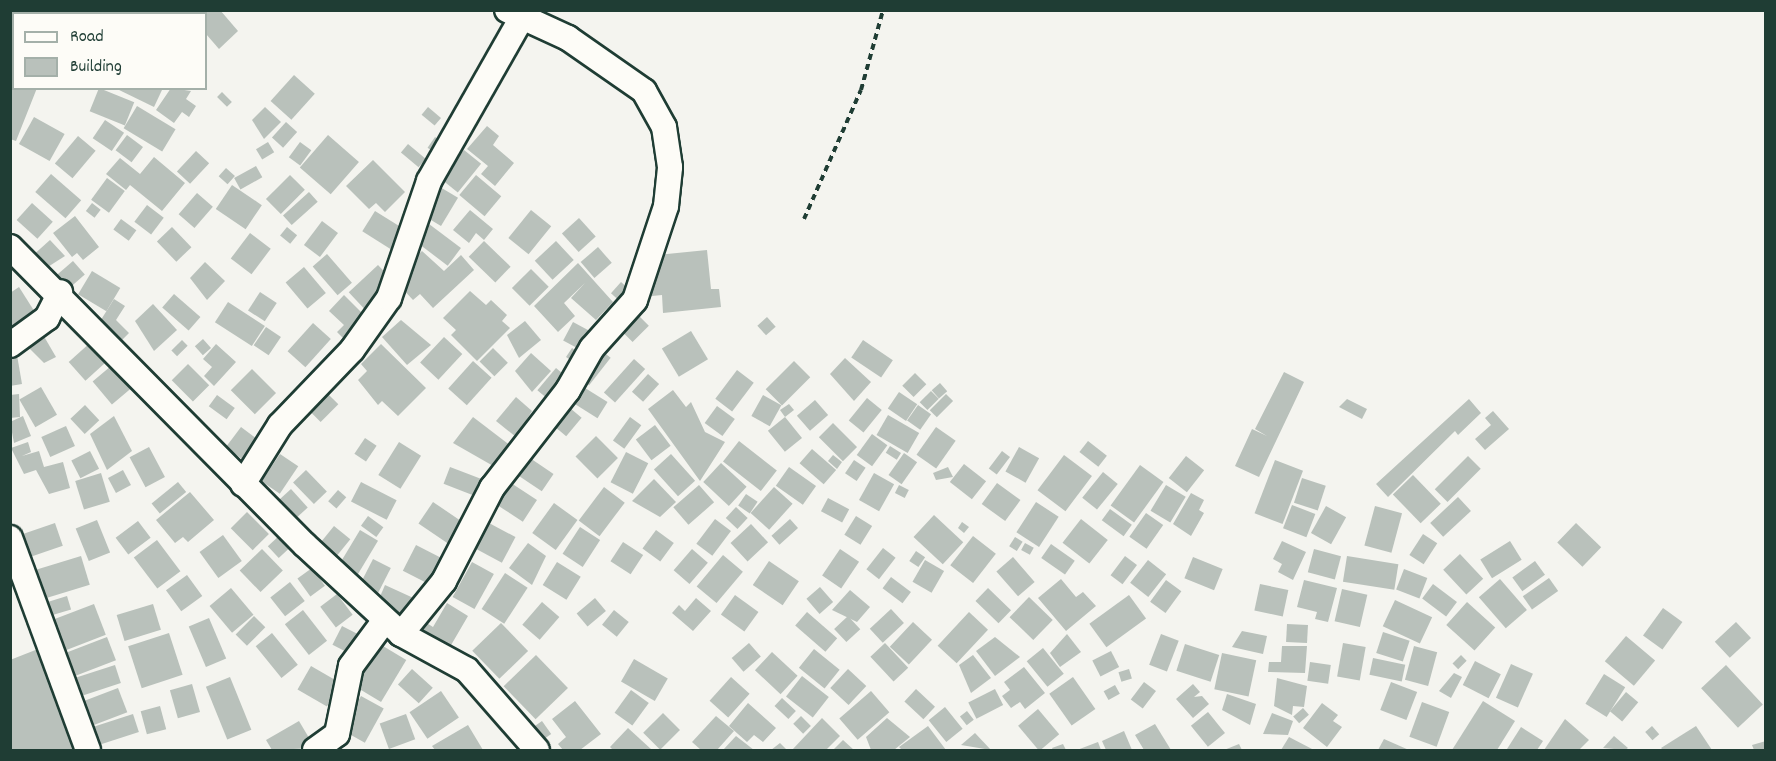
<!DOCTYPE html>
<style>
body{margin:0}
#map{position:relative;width:1776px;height:761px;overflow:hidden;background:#f4f4ef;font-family:Dekko,sans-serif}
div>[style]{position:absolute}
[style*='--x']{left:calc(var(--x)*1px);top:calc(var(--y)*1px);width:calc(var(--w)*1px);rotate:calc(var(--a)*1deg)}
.building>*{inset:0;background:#b9c1bb;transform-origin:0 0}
.path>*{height:4px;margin-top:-2px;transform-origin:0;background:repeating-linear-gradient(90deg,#1f3d34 0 6px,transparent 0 10.5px)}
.roads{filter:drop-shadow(2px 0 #1f3d34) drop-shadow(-2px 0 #1f3d34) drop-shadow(0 2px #1f3d34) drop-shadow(0 -2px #1f3d34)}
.minor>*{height:24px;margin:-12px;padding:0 12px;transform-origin:12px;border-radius:12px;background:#fdfcf7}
span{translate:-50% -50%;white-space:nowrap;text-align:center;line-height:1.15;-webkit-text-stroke:4.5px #fdfcf7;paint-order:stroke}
.frame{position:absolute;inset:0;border:12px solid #1f3d34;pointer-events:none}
.legend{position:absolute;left:12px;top:12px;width:195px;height:78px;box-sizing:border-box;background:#fdfcf7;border:2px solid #a4b0a9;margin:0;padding:8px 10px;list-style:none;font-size:18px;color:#1f3d34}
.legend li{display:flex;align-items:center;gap:12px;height:30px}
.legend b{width:30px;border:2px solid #a4b0a9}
</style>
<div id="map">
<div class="building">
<div style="clip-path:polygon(74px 10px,102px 10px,72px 14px)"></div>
<div style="clip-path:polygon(107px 10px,140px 10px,105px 14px)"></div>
<div style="clip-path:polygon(206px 10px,220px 10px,238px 31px,219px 49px,206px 34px)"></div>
<div style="clip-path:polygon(10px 68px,14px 88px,37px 88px,16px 141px,10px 139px)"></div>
<div style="left:294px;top:75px;width:28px;height:35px;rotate:42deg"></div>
<div style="left:99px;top:88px;width:38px;height:25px;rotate:22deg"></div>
<div style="clip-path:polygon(115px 88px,158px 88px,162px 90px,154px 107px)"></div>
<div style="clip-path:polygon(171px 88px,191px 91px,186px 99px,196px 106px,189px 117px,182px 112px,174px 123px,156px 110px)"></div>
<div style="left:222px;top:92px;width:14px;height:7px;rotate:45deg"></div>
<div style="left:137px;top:106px;width:45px;height:26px;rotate:31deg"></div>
<div style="clip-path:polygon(265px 107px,281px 122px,264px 139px,252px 120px)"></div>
<div style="left:428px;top:107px;width:17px;height:10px;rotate:40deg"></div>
<div style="left:34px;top:117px;width:35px;height:31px;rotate:29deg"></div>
<div style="left:105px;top:120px;width:23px;height:22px;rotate:34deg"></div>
<div style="left:286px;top:122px;width:15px;height:21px;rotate:42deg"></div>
<div style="clip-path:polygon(487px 126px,499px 136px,493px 145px,514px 163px,495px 186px,481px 174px,488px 166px,467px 149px)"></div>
<div style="left:127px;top:135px;width:20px;height:19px;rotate:37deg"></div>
<div style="left:328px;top:135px;width:41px;height:43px;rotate:41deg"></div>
<div style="left:78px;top:136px;width:23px;height:36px;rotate:40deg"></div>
<div style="left:435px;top:137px;width:12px;height:13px;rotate:35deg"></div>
<div style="left:268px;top:142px;width:12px;height:14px;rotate:59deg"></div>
<div style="left:300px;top:142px;width:14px;height:19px;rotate:36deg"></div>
<div style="left:408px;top:144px;width:23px;height:11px;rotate:40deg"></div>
<div style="left:464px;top:150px;width:22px;height:37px;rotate:39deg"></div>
<div style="left:196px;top:151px;width:18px;height:28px;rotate:43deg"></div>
<div style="clip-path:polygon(154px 157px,185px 183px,162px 211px,130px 185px,126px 190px,106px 174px,120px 158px,140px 174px)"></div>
<div style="clip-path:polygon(373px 160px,405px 192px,385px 212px,376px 203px,369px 209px,346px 186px)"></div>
<div style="left:256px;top:166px;width:13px;height:25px;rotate:61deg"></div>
<div style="left:226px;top:168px;width:12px;height:11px;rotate:42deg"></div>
<div style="left:51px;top:174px;width:40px;height:24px;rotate:41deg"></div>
<div style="left:290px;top:175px;width:21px;height:34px;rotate:45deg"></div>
<div style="left:476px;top:175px;width:33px;height:26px;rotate:40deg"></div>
<div style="left:107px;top:178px;width:22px;height:27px;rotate:36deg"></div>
<div style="left:232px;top:185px;width:36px;height:29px;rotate:34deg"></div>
<div style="left:440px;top:187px;width:21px;height:33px;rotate:31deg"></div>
<div style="left:309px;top:192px;width:13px;height:35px;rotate:48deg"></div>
<div style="left:197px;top:193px;width:21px;height:28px;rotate:41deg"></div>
<div style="left:32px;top:203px;width:28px;height:23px;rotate:42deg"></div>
<div style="left:92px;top:203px;width:11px;height:10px;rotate:38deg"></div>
<div style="left:147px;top:205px;width:21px;height:21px;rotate:37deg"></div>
<div style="clip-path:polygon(470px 210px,493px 229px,484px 240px,476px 233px,469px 243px,453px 230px)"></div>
<div style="left:531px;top:210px;width:26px;height:36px;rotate:39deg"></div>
<div style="left:375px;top:211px;width:36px;height:24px;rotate:32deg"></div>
<div style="clip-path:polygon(75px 216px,99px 247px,83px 260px,77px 253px,72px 257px,53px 233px)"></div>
<div style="left:579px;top:218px;width:25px;height:23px;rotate:48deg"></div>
<div style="left:121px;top:219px;width:19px;height:13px;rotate:36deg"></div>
<div style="left:322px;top:221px;width:20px;height:30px;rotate:37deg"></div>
<div style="left:429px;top:224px;width:40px;height:22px;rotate:37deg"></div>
<div style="left:172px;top:227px;width:28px;height:21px;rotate:46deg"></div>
<div style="left:287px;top:227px;width:13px;height:11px;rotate:39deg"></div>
<div style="left:250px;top:233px;width:26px;height:32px;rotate:37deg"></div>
<div style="clip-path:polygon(50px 240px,65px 256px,43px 270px,31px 257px)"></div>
<div style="left:484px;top:241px;width:37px;height:22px;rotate:44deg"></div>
<div style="left:556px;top:241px;width:26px;height:29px;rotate:47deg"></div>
<div style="left:598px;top:247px;width:21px;height:23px;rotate:49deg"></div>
<div style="clip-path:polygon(707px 250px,711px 289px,719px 289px,721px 307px,663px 313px,662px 295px,652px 296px,650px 273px,659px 272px,657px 255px)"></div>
<div style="clip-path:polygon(422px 251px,444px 271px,461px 255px,474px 270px,433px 308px,420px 294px,413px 300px,400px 286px,406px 266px)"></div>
<div style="left:327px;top:254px;width:38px;height:19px;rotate:49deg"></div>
<div style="left:73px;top:261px;width:18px;height:23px;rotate:49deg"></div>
<div style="clip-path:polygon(205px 262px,225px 281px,207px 300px,190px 278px)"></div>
<div style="clip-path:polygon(578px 263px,613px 302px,596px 320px,571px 298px,585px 283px,564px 303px,575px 316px,558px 332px,534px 306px)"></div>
<div style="left:378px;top:265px;width:23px;height:40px;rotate:47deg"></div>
<div style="left:304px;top:267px;width:34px;height:24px;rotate:50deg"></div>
<div style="left:531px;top:269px;width:25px;height:27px;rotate:45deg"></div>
<div style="left:92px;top:271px;width:33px;height:27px;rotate:31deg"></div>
<div style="left:621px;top:282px;width:15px;height:15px;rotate:42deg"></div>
<div style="clip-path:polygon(19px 287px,38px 317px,10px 335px,10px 293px)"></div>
<div style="clip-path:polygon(470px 291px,486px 305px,491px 300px,507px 315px,502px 321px,510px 328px,477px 361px,451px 335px,456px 330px,443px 318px)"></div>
<div style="left:260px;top:292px;width:20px;height:22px;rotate:33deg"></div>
<div style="left:174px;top:294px;width:35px;height:18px;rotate:41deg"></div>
<div style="clip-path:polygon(344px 295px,368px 319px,346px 341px,337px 332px,344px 325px,329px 311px)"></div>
<div style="clip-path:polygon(114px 299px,125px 306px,116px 320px,129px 333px,119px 343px,99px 323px)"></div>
<div style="left:228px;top:302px;width:44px;height:24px;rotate:33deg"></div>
<div style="clip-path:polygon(153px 304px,177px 330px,154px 351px,135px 321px)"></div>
<div style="left:634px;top:311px;width:21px;height:23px;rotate:45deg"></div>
<div style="left:767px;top:317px;width:13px;height:13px;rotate:48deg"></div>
<div style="clip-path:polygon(401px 320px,431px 345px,407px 365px,382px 337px)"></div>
<div style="clip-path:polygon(525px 321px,541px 340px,519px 358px,507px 335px)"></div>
<div style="left:573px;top:322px;width:19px;height:21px;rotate:28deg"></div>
<div style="left:313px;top:323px;width:24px;height:38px;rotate:42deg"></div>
<div style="left:266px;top:327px;width:18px;height:22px;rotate:34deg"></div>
<div style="left:691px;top:331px;width:33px;height:34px;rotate:59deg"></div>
<div style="clip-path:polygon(42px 333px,56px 357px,44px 363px,24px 343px)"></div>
<div style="left:444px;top:337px;width:25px;height:35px;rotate:43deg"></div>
<div style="left:203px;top:339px;width:12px;height:11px;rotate:48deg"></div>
<div style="left:182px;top:340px;width:8px;height:15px;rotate:45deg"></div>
<div style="left:863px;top:340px;width:36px;height:21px;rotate:34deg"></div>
<div style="left:91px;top:342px;width:25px;height:30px;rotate:48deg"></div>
<div style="clip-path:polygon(216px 344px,236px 362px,214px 386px,204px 376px,212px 367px,203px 359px)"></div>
<div style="clip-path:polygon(381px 344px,426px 388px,398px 416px,382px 401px,378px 405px,358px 380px,367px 371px,361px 364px)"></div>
<div style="left:493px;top:348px;width:21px;height:19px;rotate:45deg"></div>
<div style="clip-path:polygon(572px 348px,579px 353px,576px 364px,566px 357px)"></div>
<div style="left:602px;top:351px;width:11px;height:35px;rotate:38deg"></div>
<div style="clip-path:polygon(531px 353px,551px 371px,532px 392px,515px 371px)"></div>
<div style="clip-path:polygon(17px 355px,22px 384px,10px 386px,10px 356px)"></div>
<div style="clip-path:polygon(845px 358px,871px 382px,854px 401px,830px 374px)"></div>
<div style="left:634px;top:359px;width:15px;height:45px;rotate:42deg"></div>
<div style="left:473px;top:361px;width:25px;height:37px;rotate:42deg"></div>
<div style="left:794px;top:361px;width:23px;height:40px;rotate:45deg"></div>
<div style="left:188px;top:364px;width:30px;height:23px;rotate:45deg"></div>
<div style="left:111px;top:366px;width:30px;height:24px;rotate:50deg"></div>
<div style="left:556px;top:368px;width:16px;height:29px;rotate:40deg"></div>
<div style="left:252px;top:369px;width:34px;height:30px;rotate:45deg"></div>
<div style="left:737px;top:370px;width:21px;height:36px;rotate:37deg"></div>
<div style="clip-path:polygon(1284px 372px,1304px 382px,1259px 477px,1235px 466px,1252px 429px,1267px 436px,1255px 429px)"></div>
<div style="left:915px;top:373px;width:16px;height:18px;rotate:45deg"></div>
<div style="left:648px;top:374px;width:15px;height:24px;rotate:42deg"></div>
<div style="left:577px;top:383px;width:36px;height:19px;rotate:32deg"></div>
<div style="left:940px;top:383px;width:11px;height:11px;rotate:49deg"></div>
<div style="left:41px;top:387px;width:32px;height:25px;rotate:60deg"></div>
<div style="clip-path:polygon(673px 390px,686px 407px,691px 402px,705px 432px,725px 442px,700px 481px,648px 409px)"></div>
<div style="left:931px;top:391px;width:11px;height:16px;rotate:45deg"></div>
<div style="left:899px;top:392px;width:22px;height:20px;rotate:34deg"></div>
<div style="left:327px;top:393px;width:16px;height:25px;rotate:45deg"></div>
<div style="clip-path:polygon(19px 394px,20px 417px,10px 418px,10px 395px)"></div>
<div style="left:946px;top:394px;width:10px;height:23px;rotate:45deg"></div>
<div style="left:217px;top:395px;width:22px;height:14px;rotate:36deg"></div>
<div style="left:763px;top:395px;width:21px;height:24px;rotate:29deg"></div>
<div style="clip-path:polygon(516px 397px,532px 411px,516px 437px,496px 421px)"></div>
<div style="left:867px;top:398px;width:19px;height:29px;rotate:39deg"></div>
<div style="clip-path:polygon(1347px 399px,1367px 409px,1362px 419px,1339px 407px)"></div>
<div style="clip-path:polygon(1469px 399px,1481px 413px,1458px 435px,1455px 431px,1388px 497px,1376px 484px)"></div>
<div style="left:815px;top:400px;width:20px;height:24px;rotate:49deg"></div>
<div style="left:564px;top:403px;width:23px;height:24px;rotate:40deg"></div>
<div style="clip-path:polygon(789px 404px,794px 410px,785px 417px,780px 410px)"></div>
<div style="left:85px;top:405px;width:21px;height:20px;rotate:47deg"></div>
<div style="left:918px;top:405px;width:16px;height:19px;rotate:35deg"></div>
<div style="left:717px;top:406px;width:22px;height:21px;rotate:36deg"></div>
<div style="clip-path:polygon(1493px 411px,1509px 429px,1485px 450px,1475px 439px,1491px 425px,1485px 418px)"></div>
<div style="left:888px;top:415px;width:36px;height:23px;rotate:30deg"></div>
<div style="clip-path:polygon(23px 416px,31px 436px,14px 443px,10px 422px)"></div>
<div style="clip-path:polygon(114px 416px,132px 451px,107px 470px,90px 434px)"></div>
<div style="clip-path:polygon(473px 417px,511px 446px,495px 467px,453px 443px)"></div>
<div style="left:630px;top:417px;width:14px;height:29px;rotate:36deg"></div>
<div style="left:785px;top:417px;width:27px;height:22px;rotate:51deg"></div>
<div style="left:833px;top:423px;width:34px;height:20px;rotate:45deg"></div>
<div style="left:655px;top:425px;width:26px;height:24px;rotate:53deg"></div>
<div style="left:66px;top:426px;width:22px;height:27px;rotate:66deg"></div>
<div style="left:241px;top:427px;width:20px;height:25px;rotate:37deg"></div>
<div style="left:936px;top:427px;width:24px;height:34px;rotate:35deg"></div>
<div style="left:872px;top:434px;width:19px;height:26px;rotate:36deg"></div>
<div style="left:596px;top:436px;width:31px;height:29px;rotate:45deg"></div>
<div style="left:365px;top:438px;width:14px;height:19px;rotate:34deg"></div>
<div style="left:739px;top:441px;width:48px;height:26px;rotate:38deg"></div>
<div style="left:1088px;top:441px;width:24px;height:14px;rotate:38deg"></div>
<div style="clip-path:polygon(28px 442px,31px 452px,22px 456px,39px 451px,44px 467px,63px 462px,70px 488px,49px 494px,36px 470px,24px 474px,11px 448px)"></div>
<div style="left:399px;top:442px;width:26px;height:39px;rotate:32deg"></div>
<div style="left:890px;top:446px;width:13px;height:8px;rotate:32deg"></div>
<div style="left:149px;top:447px;width:34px;height:22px;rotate:62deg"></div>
<div style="left:1019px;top:447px;width:23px;height:28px;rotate:29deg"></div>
<div style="left:812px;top:449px;width:32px;height:19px;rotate:41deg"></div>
<div style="left:90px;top:451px;width:20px;height:21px;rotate:63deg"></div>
<div style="left:1002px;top:451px;width:10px;height:22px;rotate:37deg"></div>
<div style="left:626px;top:452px;width:25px;height:34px;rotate:27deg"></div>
<div style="left:904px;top:453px;width:16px;height:27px;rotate:35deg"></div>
<div style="left:280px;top:454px;width:22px;height:33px;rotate:34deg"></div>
<div style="left:671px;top:454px;width:36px;height:23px;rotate:48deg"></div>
<div style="clip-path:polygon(833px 455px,842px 462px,837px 469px,828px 461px)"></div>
<div style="left:1064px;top:455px;width:35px;height:44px;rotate:37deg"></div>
<div style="left:527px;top:456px;width:32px;height:21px;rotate:34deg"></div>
<div style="left:1186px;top:456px;width:23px;height:28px;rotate:38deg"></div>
<div style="left:1468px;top:456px;width:18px;height:47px;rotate:45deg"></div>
<div style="left:854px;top:460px;width:14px;height:16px;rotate:34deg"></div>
<div style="left:1275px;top:460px;width:30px;height:57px;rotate:21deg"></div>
<div style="left:721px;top:463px;width:35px;height:26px;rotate:43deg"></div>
<div style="left:964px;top:464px;width:28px;height:23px;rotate:38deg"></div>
<div style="left:1140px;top:465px;width:29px;height:50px;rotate:36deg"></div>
<div style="left:450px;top:467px;width:33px;height:18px;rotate:21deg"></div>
<div style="left:789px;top:467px;width:33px;height:23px;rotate:35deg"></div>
<div style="clip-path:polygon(948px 467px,953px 477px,936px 480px,933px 473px)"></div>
<div style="left:123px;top:470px;width:17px;height:17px;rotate:62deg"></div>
<div style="left:306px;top:470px;width:30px;height:18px;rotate:46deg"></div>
<div style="left:1103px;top:472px;width:19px;height:33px;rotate:39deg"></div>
<div style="left:101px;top:473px;width:30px;height:27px;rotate:73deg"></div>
<div style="left:874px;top:473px;width:23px;height:31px;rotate:29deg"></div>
<div style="left:1413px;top:475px;width:40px;height:28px;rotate:46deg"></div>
<div style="left:1302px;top:478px;width:25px;height:26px;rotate:18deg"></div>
<div style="clip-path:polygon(654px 479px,676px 502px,660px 517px,632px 501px)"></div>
<div style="left:178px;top:482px;width:13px;height:34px;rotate:51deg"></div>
<div style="left:361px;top:482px;width:40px;height:22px;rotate:27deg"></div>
<div style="left:511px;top:483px;width:31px;height:26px;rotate:33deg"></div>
<div style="left:997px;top:483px;width:29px;height:26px;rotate:36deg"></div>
<div style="left:699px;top:485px;width:23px;height:34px;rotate:49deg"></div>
<div style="left:899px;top:485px;width:11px;height:9px;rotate:27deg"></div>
<div style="left:1166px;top:485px;width:23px;height:30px;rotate:31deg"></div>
<div style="left:604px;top:487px;width:26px;height:42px;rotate:37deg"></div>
<div style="left:774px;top:487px;width:25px;height:35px;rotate:42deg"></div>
<div style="left:291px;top:489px;width:25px;height:17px;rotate:48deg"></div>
<div style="left:338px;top:490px;width:11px;height:15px;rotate:41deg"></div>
<div style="clip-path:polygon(190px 492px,214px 520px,188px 542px,183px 537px,175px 543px,156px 520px)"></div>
<div style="clip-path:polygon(1191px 493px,1204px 500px,1199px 510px,1204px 513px,1191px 536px,1173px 524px)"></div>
<div style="left:746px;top:494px;width:14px;height:14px;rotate:34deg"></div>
<div style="left:1458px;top:497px;width:19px;height:38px;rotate:47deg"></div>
<div style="left:828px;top:498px;width:24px;height:15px;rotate:28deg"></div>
<div style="left:433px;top:502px;width:36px;height:26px;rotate:34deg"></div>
<div style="left:1036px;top:502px;width:27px;height:36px;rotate:33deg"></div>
<div style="left:554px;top:503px;width:29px;height:37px;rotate:36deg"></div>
<div style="left:1292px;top:505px;width:25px;height:25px;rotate:21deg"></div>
<div style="left:1326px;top:506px;width:23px;height:31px;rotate:29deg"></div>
<div style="left:1375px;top:506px;width:28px;height:41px;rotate:15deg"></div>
<div style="left:736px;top:507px;width:16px;height:15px;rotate:43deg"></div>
<div style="left:1110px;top:509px;width:27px;height:14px;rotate:36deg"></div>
<div style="left:247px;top:512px;width:31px;height:23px;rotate:45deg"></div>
<div style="left:1146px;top:513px;width:21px;height:29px;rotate:35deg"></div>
<div style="left:934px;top:515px;width:40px;height:30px;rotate:43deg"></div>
<div style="left:368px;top:516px;width:19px;height:12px;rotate:36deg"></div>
<div style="left:856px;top:516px;width:19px;height:22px;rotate:32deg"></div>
<div style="left:715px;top:519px;width:20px;height:31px;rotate:37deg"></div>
<div style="left:790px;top:519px;width:12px;height:25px;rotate:48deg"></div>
<div style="left:1081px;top:519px;width:34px;height:30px;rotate:38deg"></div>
<div style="left:97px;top:520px;width:35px;height:23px;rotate:68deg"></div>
<div style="left:138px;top:521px;width:21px;height:28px;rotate:53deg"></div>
<div style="clip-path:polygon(962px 522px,969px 527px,964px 533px,958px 528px)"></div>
<div style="left:55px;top:523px;width:24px;height:37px;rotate:71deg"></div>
<div style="left:489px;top:523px;width:30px;height:29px;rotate:28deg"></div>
<div style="left:1576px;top:523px;width:35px;height:27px;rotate:44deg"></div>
<div style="left:751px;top:524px;width:25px;height:28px;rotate:47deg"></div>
<div style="left:334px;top:526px;width:21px;height:21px;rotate:39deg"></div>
<div style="left:580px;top:527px;width:24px;height:32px;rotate:33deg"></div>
<div style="left:360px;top:530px;width:21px;height:40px;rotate:31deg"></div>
<div style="left:656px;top:530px;width:22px;height:23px;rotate:36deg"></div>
<div style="left:281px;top:534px;width:16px;height:18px;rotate:47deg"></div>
<div style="left:1423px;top:534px;width:17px;height:25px;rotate:33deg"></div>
<div style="left:223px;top:535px;width:32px;height:29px;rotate:54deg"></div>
<div style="left:973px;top:536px;width:29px;height:37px;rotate:38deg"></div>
<div style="left:1015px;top:537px;width:9px;height:11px;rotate:32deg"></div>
<div style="left:157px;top:540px;width:39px;height:29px;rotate:53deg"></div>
<div style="clip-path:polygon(1282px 541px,1306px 552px,1293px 580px,1278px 572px,1282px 564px,1273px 559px)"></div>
<div style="left:1510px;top:541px;width:22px;height:35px;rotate:58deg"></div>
<div style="left:623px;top:542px;width:24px;height:23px;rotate:33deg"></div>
<div style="clip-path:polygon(528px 543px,546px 556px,532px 585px,509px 568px)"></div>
<div style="left:1025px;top:543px;width:10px;height:8px;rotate:29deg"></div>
<div style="left:1051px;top:544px;width:29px;height:17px;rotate:35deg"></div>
<div style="left:416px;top:545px;width:28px;height:29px;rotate:27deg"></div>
<div style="left:883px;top:548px;width:16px;height:27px;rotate:38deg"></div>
<div style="left:262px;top:549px;width:30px;height:31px;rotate:46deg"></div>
<div style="left:692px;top:549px;width:21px;height:28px;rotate:41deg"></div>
<div style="left:840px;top:549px;width:23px;height:32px;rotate:34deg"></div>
<div style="left:1314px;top:549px;width:28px;height:24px;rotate:15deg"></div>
<div style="left:916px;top:551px;width:11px;height:12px;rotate:34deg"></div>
<div style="left:1460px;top:554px;width:34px;height:23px;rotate:47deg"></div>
<div style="left:723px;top:555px;width:26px;height:41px;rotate:40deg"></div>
<div style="left:81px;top:556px;width:30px;height:53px;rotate:73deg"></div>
<div style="left:1125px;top:556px;width:15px;height:24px;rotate:37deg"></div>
<div style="left:1347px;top:556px;width:52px;height:26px;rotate:9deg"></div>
<div style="left:1013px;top:557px;width:33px;height:22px;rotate:49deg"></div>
<div style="left:1193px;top:557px;width:32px;height:23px;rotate:22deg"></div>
<div style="left:373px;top:559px;width:20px;height:34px;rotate:27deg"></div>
<div style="left:925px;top:560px;width:22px;height:25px;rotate:30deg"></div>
<div style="left:1148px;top:560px;width:23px;height:29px;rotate:38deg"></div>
<div style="left:769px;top:561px;width:36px;height:29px;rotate:34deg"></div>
<div style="left:1535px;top:561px;width:17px;height:28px;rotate:54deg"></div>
<div style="left:472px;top:562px;width:25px;height:40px;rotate:29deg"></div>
<div style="left:557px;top:562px;width:28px;height:27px;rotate:32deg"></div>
<div style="left:312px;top:568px;width:22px;height:18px;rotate:54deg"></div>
<div style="left:1404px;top:569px;width:25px;height:22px;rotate:21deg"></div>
<div style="left:505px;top:573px;width:27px;height:43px;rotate:33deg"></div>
<div style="left:187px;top:575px;width:26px;height:26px;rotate:54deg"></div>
<div style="left:891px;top:577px;width:25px;height:14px;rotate:37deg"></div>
<div style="left:1549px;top:578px;width:16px;height:32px;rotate:55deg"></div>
<div style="clip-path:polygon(1061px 579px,1076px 597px,1083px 592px,1096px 606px,1066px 631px,1038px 598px)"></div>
<div style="left:1500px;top:579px;width:41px;height:28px;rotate:49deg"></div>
<div style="left:1166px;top:580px;width:19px;height:27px;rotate:36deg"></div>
<div style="clip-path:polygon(1304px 580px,1337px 588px,1328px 622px,1315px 619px,1317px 612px,1297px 607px)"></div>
<div style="left:290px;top:582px;width:24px;height:25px;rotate:52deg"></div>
<div style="left:1260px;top:584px;width:29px;height:27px;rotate:12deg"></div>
<div style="left:1433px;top:584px;width:30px;height:18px;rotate:37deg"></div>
<div style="clip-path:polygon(385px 585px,420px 601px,410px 621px,379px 599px)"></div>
<div style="left:820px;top:587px;width:20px;height:18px;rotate:49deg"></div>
<div style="left:231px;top:588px;width:35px;height:28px;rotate:50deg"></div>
<div style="left:988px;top:588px;width:32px;height:18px;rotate:44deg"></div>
<div style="left:1342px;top:589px;width:26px;height:33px;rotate:13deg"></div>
<div style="clip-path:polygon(850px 590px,870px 607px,857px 622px,832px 610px)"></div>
<div style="left:337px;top:594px;width:26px;height:21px;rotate:53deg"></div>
<div style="left:735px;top:595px;width:29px;height:24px;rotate:36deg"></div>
<div style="left:1129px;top:595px;width:29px;height:49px;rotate:54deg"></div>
<div style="left:67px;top:596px;width:14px;height:21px;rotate:73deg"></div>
<div style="left:1029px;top:597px;width:33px;height:28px;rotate:44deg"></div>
<div style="left:595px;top:598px;width:17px;height:24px;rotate:50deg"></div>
<div style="clip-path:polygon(696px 598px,711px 611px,693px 631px,672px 613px,679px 605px,685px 611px)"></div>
<div style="left:1395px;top:600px;width:41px;height:29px;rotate:25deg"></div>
<div style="left:542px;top:602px;width:23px;height:30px;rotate:41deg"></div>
<div style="left:1467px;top:602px;width:38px;height:31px;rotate:42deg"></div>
<div style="clip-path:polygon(447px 603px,468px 616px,447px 652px,414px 633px,422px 620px,433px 627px)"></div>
<div style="left:94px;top:604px;width:33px;height:47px;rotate:69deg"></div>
<div style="left:153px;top:604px;width:27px;height:38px;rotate:73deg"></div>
<div style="left:1663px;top:608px;width:24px;height:34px;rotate:36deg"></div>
<div style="left:891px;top:609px;width:19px;height:29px;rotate:47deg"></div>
<div style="left:303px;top:610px;width:39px;height:23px;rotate:52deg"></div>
<div style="left:614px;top:610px;width:19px;height:19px;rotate:39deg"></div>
<div style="left:807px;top:612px;width:40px;height:18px;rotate:41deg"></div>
<div style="left:969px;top:612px;width:26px;height:46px;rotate:43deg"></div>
<div style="left:254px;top:616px;width:16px;height:26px;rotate:45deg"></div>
<div style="left:848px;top:616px;width:18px;height:19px;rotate:47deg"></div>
<div style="left:209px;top:618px;width:44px;height:22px;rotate:67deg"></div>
<div style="left:913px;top:622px;width:26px;height:34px;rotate:43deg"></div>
<div style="left:1736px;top:622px;width:22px;height:29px;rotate:47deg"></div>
<div style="left:501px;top:623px;width:39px;height:40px;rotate:46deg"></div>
<div style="left:1287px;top:624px;width:21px;height:18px;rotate:3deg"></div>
<div style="left:342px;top:626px;width:22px;height:21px;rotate:27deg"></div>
<div style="clip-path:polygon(1242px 631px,1267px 636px,1263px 654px,1232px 647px)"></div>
<div style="left:1383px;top:632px;width:28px;height:22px;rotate:18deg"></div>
<div style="left:169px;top:633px;width:44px;height:43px;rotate:72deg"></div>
<div style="left:272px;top:633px;width:41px;height:21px;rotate:51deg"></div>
<div style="clip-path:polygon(1067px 634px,1081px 652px,1060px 667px,1050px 653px)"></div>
<div style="left:1161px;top:634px;width:19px;height:33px;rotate:21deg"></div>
<div style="left:1626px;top:636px;width:38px;height:33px;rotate:40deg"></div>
<div style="left:107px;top:637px;width:25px;height:46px;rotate:69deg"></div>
<div style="clip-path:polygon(995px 637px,1020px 657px,995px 676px,976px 651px)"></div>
<div style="left:378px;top:643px;width:33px;height:49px;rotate:31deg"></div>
<div style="left:749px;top:643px;width:18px;height:23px;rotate:49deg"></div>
<div style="left:885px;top:643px;width:34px;height:20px;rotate:47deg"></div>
<div style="left:1343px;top:643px;width:23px;height:34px;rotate:10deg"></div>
<div style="left:1185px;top:644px;width:36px;height:28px;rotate:18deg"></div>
<div style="clip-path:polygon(1282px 646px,1307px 646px,1305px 673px,1268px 672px,1269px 662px,1281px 662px)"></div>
<div style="left:1414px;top:646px;width:24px;height:35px;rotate:15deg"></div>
<div style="left:1043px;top:648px;width:33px;height:21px;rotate:51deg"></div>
<div style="clip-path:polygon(38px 649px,78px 750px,10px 750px,10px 660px)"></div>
<div style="left:814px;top:649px;width:33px;height:24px;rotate:39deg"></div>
<div style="left:1111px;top:651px;width:18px;height:21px;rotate:63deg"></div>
<div style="left:772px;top:652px;width:35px;height:25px;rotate:43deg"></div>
<div style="left:1222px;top:653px;width:35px;height:37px;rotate:12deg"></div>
<div style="left:536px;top:655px;width:46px;height:45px;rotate:46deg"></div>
<div style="clip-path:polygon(973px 655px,991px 678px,971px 693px,959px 665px)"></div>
<div style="left:1461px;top:655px;width:8px;height:12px;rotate:45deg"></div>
<div style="left:1373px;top:658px;width:33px;height:17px;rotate:12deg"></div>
<div style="left:634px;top:659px;width:39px;height:26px;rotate:30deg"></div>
<div style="left:1475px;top:661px;width:29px;height:27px;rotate:27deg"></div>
<div style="left:1310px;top:662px;width:21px;height:19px;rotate:8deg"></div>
<div style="left:1511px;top:664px;width:24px;height:37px;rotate:24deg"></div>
<div style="left:115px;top:665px;width:19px;height:44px;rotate:72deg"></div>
<div style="left:1726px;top:665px;width:54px;height:34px;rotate:47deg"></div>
<div style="left:311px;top:666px;width:34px;height:27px;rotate:30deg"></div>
<div style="clip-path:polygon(1024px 667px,1045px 693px,1025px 709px,1020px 702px,1011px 708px,1002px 696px,1010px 690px,1004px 682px)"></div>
<div style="left:412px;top:669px;width:28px;height:21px;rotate:42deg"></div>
<div style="left:848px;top:669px;width:25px;height:26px;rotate:43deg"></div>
<div style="left:1129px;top:669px;width:10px;height:11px;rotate:73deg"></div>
<div style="clip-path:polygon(1454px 673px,1462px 677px,1451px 698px,1439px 691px)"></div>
<div style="left:1604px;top:674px;width:25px;height:35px;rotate:32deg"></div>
<div style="left:802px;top:676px;width:34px;height:26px;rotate:38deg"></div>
<div style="left:230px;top:677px;width:57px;height:26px;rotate:68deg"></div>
<div style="left:731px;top:677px;width:25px;height:32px;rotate:42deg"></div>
<div style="left:1073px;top:677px;width:39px;height:29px;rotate:55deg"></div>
<div style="clip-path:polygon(1277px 678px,1307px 686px,1304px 707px,1293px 706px,1292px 715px,1274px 706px)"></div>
<div style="left:1144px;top:682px;width:15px;height:22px;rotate:37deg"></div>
<div style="left:1391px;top:682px;width:28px;height:30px;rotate:21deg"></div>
<div style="left:192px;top:684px;width:29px;height:23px;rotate:74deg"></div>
<div style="clip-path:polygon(1193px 684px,1200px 692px,1194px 697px,1202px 696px,1209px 704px,1193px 718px,1176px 699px)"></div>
<div style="left:1115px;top:685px;width:10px;height:13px;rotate:61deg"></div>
<div style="left:118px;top:688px;width:26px;height:40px;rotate:69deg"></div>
<div style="left:916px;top:689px;width:26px;height:17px;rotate:43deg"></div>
<div style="left:995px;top:689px;width:18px;height:30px;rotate:63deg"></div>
<div style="left:631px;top:690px;width:22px;height:28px;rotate:36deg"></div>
<div style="left:441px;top:691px;width:32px;height:38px;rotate:56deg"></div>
<div style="left:871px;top:691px;width:28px;height:42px;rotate:49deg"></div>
<div style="left:1626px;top:692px;width:16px;height:25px;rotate:40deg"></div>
<div style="clip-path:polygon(1227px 694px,1256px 704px,1250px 725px,1222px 710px)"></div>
<div style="left:361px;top:696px;width:26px;height:39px;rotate:29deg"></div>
<div style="left:782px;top:698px;width:19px;height:11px;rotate:43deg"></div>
<div style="clip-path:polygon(575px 701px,601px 734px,580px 750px,563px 750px,558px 744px,566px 737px,552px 719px)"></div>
<div style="clip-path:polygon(1483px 701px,1515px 721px,1497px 750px,1452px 750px)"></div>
<div style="left:1422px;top:702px;width:29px;height:37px;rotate:20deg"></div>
<div style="clip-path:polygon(748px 703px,776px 728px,763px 742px,754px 735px,747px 742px,729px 726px)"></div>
<div style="clip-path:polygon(1322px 703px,1338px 715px,1333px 721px,1342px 727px,1327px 747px,1303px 728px)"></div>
<div style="left:160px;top:706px;width:24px;height:20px;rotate:75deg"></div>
<div style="left:945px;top:707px;width:28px;height:21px;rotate:51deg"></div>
<div style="left:1303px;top:708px;width:9px;height:13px;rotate:49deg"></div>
<div style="left:1038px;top:709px;width:33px;height:26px;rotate:50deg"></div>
<div style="left:967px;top:711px;width:11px;height:9px;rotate:52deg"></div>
<div style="left:1208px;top:712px;width:27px;height:22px;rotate:51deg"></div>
<div style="left:663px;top:713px;width:24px;height:28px;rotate:45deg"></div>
<div style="clip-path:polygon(1272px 713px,1293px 721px,1288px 735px,1263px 734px)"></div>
<div style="left:133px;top:714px;width:19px;height:43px;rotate:72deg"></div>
<div style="left:406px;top:714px;width:27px;height:28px;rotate:70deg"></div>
<div style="clip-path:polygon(716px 716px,734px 731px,717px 750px,701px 750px,692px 742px)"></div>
<div style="left:801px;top:716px;width:14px;height:11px;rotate:45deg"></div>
<div style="clip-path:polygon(822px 718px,840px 736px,826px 750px,792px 750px)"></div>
<div style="clip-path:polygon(887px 718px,910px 737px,894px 750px,871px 750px,866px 737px)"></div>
<div style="clip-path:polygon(1565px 719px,1589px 740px,1579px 750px,1544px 750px)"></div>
<div style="clip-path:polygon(299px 721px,315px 748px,272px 750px,266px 740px)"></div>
<div style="left:542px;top:721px;width:16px;height:17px;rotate:55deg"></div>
<div style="clip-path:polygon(1155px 724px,1171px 750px,1144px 750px,1135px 735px)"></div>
<div style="clip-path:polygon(468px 725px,483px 750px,435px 750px,432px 746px)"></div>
<div style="clip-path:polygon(928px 726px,946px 750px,902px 750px,899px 747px)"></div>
<div style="left:1652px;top:726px;width:11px;height:9px;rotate:49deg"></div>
<div style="clip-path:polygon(1696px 726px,1712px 750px,1663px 750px,1661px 748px)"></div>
<div style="clip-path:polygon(1521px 727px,1543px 741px,1537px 750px,1507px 749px)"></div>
<div style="clip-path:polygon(628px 728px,652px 750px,613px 750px,610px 747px)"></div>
<div style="clip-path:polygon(1124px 731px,1132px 750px,1106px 750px,1102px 741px)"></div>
<div style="clip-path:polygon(975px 733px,991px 750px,961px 745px)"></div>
<div style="clip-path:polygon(736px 736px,754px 750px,723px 750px)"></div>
<div style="clip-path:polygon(1614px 736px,1628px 748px,1625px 750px,1603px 748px)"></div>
<div style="clip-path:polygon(1289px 737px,1314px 750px,1281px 750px)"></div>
<div style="clip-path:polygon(1384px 739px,1409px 750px,1378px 750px)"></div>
<div style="clip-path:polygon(843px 740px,854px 750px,833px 750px)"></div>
<div style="clip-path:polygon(1766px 741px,1766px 750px,1754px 750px,1752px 745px)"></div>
<div style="clip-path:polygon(1098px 742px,1101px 750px,1077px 750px)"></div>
<div style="clip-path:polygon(780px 743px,787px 750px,771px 750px)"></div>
<div style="clip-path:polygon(1063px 744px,1066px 750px,1053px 750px,1052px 748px)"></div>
<div style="clip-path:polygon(1239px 744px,1242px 750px,1224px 750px)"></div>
</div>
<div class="path">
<div style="--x:804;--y:219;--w:141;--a:-66.2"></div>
<div style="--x:861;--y:90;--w:83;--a:-74.6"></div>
</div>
<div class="roads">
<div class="minor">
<div style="--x:10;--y:247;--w:419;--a:45.3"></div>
<div style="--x:305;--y:545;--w:131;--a:42.8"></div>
<div style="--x:401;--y:634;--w:75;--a:28.6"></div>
<div style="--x:467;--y:670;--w:106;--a:48.8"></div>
<div style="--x:10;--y:345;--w:46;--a:-36.1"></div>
<div style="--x:47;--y:318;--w:29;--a:-63"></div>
<div style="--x:243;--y:484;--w:70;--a:-57.9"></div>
<div style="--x:280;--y:425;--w:104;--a:-46.2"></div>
<div style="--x:352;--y:350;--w:64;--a:-54.6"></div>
<div style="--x:389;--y:298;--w:124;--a:-71.1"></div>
<div style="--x:429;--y:181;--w:189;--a:-60.4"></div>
<div style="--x:10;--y:538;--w:226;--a:69.8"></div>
<div style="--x:401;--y:634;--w:68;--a:-50.9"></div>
<div style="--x:444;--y:581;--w:105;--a:-62.7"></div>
<div style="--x:492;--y:488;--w:124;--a:-52.2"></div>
<div style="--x:568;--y:390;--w:48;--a:-60.3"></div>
<div style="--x:592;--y:348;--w:64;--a:-48.1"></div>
<div style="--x:635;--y:300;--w:99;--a:-71.7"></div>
<div style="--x:666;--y:206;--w:39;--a:-84"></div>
<div style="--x:670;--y:167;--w:40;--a:-98.5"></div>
<div style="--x:664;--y:127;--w:41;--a:-119.1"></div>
<div style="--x:644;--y:91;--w:93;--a:-145.1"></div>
<div style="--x:568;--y:38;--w:67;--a:-155.3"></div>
<div style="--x:315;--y:750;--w:27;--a:-36"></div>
<div style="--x:337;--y:734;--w:69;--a:-78.4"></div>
<div style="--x:351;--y:666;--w:57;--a:-53.5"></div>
</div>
</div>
<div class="frame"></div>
<ul class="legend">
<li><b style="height:8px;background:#fdfcf7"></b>Road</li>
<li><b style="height:16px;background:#b9c1bb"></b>Building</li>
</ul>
</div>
